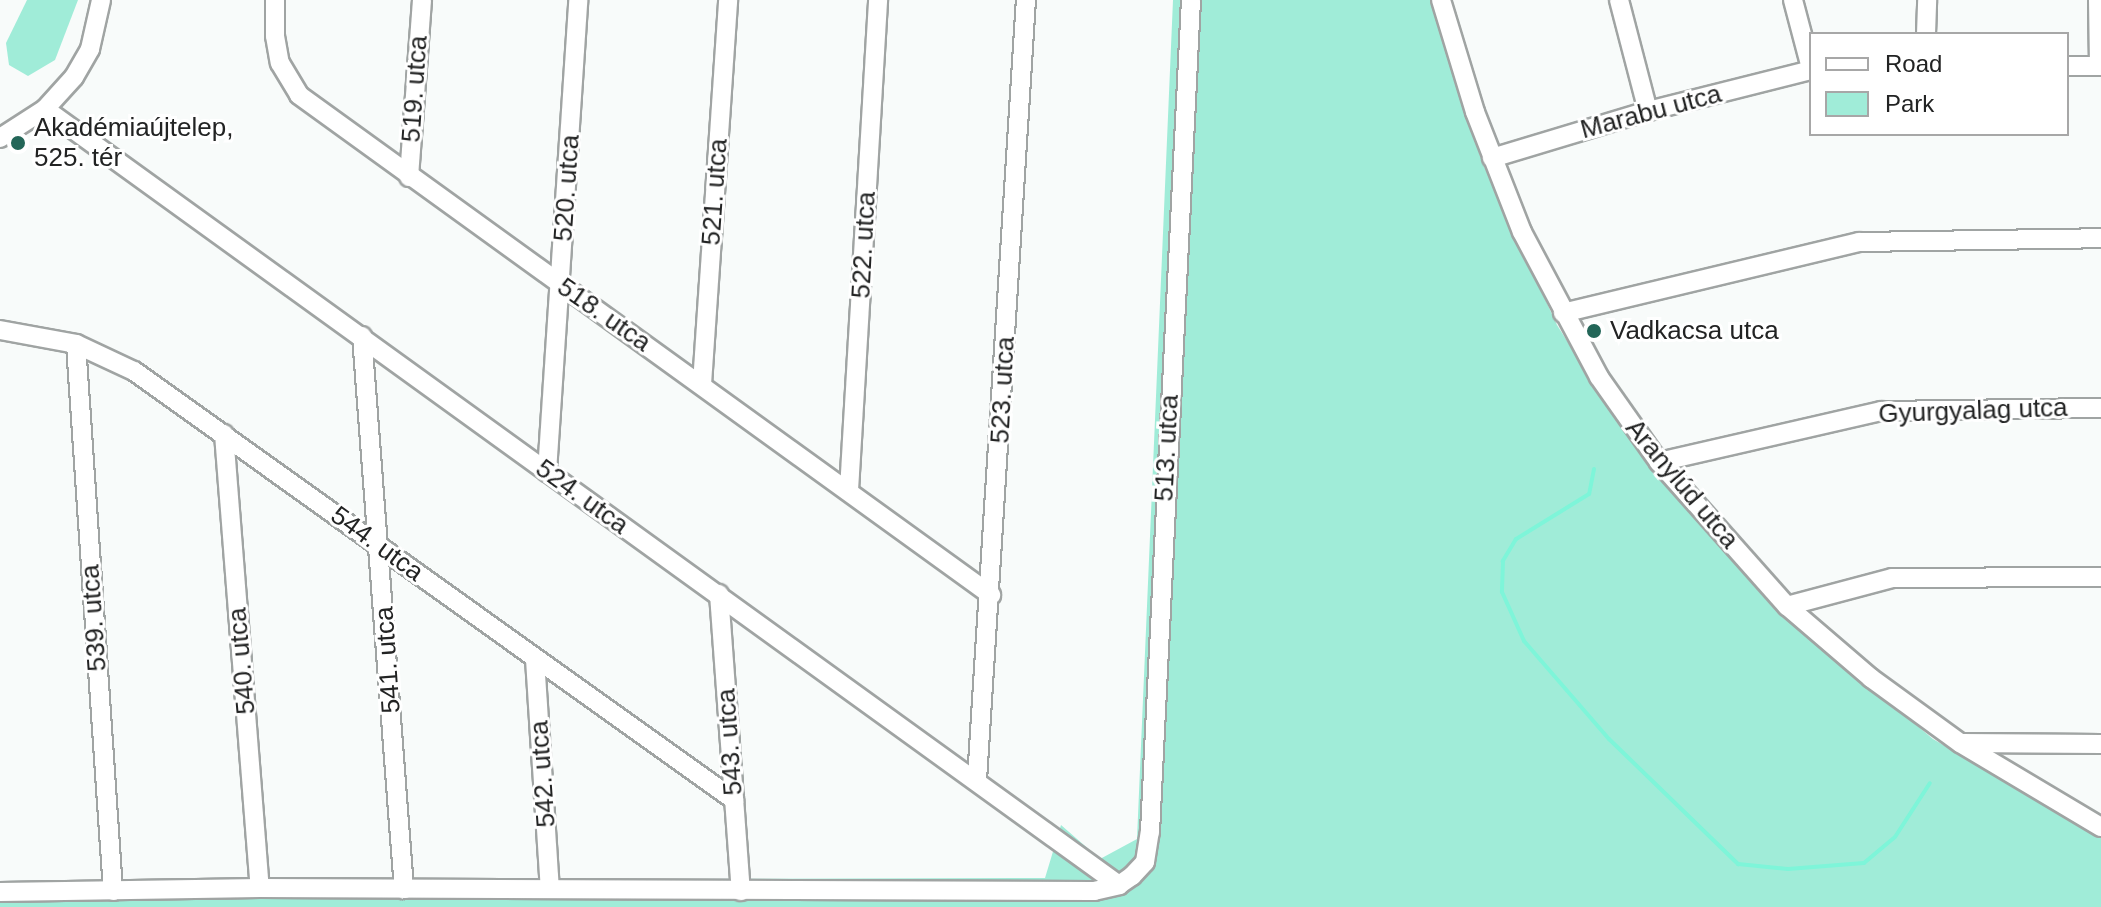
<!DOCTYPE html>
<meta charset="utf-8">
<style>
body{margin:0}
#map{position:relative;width:2101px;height:907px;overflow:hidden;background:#f8fbfa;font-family:Helvetica,sans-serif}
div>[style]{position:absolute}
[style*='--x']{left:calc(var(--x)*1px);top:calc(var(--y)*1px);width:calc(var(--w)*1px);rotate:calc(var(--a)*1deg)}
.green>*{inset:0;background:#a0ecd8}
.stream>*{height:4px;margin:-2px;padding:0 2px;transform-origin:2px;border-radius:2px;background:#7ef5d9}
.roads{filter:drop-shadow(2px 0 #a0a4a3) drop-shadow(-2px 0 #a0a4a3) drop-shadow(0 2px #a0a4a3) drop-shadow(0 -2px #a0a4a3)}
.minor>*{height:18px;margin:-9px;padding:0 9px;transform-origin:9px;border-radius:9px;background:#fff}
.dots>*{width:22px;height:22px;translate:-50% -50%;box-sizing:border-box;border:4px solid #fff;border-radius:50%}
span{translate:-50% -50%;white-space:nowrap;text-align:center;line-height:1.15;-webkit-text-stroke:6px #fff;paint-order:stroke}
.street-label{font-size:26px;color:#222323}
.poi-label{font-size:26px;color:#222323}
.left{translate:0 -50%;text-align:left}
.legend{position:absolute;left:1809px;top:32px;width:260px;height:104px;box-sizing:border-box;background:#fff;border:2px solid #a7a7a7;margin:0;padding:10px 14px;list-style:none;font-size:24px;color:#222323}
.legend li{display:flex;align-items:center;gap:16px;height:40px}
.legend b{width:40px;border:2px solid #a7a7a7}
</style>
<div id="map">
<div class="green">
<div style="clip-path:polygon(27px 0,78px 0,55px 60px,28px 76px,9px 65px,6px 43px)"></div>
<div style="clip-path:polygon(1173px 0,1432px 0,1482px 162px,1557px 325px,1606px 403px,1784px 614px,1933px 739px,2101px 837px,2101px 907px,0 907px,0 881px,1045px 878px,1061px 825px,1100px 859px,1137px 839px)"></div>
</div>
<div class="stream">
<div style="--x:1594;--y:469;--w:25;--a:101"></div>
<div style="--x:1589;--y:494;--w:86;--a:148.3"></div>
<div style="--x:1516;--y:539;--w:26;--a:121"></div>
<div style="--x:1503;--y:561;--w:31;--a:92"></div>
<div style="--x:1502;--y:592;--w:54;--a:65.8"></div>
<div style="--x:1524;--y:641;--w:130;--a:49.1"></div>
<div style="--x:1609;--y:739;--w:180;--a:44.1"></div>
<div style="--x:1738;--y:864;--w:50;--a:5.7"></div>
<div style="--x:1788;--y:869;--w:76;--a:-4.5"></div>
<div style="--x:1864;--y:863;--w:40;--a:-40"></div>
<div style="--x:1895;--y:837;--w:64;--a:-57.1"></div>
</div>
<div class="roads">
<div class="minor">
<div style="--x:275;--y:0;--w:36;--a:90"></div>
<div style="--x:275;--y:36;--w:27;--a:80"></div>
<div style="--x:280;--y:63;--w:37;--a:59"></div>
<div style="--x:299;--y:95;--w:854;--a:35.85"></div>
<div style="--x:1441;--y:0;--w:117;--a:73.1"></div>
<div style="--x:1475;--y:112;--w:129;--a:68.6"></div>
<div style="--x:1522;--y:232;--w:164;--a:62"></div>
<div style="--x:1599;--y:377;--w:104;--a:54.8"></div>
<div style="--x:1659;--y:462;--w:193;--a:48.4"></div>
<div style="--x:1787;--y:606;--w:111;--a:40.6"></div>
<div style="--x:1871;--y:678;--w:110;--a:36.1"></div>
<div style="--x:1960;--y:743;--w:164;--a:30.8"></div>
<div style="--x:1619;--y:0;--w:115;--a:75.4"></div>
<div style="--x:1793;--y:0;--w:70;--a:75.2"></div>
<div style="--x:2098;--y:0;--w:66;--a:89.1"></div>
<div style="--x:1926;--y:34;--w:34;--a:-88"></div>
<div style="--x:2067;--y:66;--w:34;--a:0"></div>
<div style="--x:45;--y:109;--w:1325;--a:35.85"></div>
<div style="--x:0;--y:138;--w:54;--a:-32.8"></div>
<div style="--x:45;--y:109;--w:43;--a:-47.8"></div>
<div style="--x:74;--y:77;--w:32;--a:-60"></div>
<div style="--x:90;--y:49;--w:50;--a:-77.3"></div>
<div style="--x:1492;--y:158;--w:163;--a:-16.8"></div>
<div style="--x:1648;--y:111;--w:168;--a:-14.1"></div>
<div style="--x:409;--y:177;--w:177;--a:-85.8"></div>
<div style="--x:1563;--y:313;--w:304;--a:-13.5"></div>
<div style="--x:1859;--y:242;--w:242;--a:-0.9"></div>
<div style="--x:0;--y:330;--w:77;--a:10.4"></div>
<div style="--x:76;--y:344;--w:64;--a:25"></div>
<div style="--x:134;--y:371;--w:738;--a:35.56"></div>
<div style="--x:362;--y:336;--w:555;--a:85.66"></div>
<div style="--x:76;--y:344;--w:548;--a:86.13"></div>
<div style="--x:702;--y:384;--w:385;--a:-86.1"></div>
<div style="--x:224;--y:434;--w:455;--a:85.5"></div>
<div style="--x:1659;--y:462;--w:228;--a:-12.9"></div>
<div style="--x:1881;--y:411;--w:220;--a:-0.8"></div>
<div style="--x:547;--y:472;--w:473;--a:-86.2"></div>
<div style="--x:849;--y:490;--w:491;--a:-86.6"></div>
<div style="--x:719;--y:594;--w:298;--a:85.8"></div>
<div style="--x:1787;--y:606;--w:109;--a:-14.9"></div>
<div style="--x:1892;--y:578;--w:209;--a:-0.3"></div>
<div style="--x:535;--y:659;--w:230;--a:86.3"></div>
<div style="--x:1962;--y:743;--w:139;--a:0.4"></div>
<div style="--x:977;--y:780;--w:782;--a:-86.41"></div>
<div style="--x:0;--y:892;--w:260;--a:-0.9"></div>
<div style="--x:260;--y:888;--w:834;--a:0.21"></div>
<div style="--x:1094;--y:891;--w:26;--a:-13"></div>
<div style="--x:1119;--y:885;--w:16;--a:-35"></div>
<div style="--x:1132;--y:876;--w:19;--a:-47"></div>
<div style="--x:1145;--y:862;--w:30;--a:-81"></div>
<div style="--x:1150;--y:832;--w:833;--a:-87.18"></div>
</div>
</div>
<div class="dots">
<div style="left:18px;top:143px;background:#236658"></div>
<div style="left:1594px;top:331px;background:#236658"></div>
</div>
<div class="street-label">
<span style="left:415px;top:89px;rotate:-86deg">519. utca</span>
<span style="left:1651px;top:112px;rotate:-15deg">Marabu utca</span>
<span style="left:567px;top:188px;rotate:-86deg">520. utca</span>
<span style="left:715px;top:192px;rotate:-86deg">521. utca</span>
<span style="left:864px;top:245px;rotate:-87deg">522. utca</span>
<span style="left:604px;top:315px;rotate:35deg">518. utca</span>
<span style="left:1003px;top:390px;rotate:-87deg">523. utca</span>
<span style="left:1973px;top:411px;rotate:-2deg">Gyurgyalag utca</span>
<span style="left:1167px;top:448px;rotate:-87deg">513. utca</span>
<span style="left:1682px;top:484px;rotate:50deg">Aranylúd utca</span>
<span style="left:582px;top:497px;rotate:36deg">524. utca</span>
<span style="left:377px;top:544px;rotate:36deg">544. utca</span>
<span style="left:94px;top:618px;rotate:-94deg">539. utca</span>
<span style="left:388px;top:660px;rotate:-94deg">541. utca</span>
<span style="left:242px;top:661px;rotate:-95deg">540. utca</span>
<span style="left:730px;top:742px;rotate:-94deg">543. utca</span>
<span style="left:543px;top:774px;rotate:-94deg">542. utca</span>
</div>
<div class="poi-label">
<span class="left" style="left:34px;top:143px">Akadémiaújtelep,<br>525. tér</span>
<span class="left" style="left:1610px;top:331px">Vadkacsa utca</span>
</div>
<ul class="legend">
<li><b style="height:10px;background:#fff"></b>Road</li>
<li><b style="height:22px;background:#a0ecd8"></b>Park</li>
</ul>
</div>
